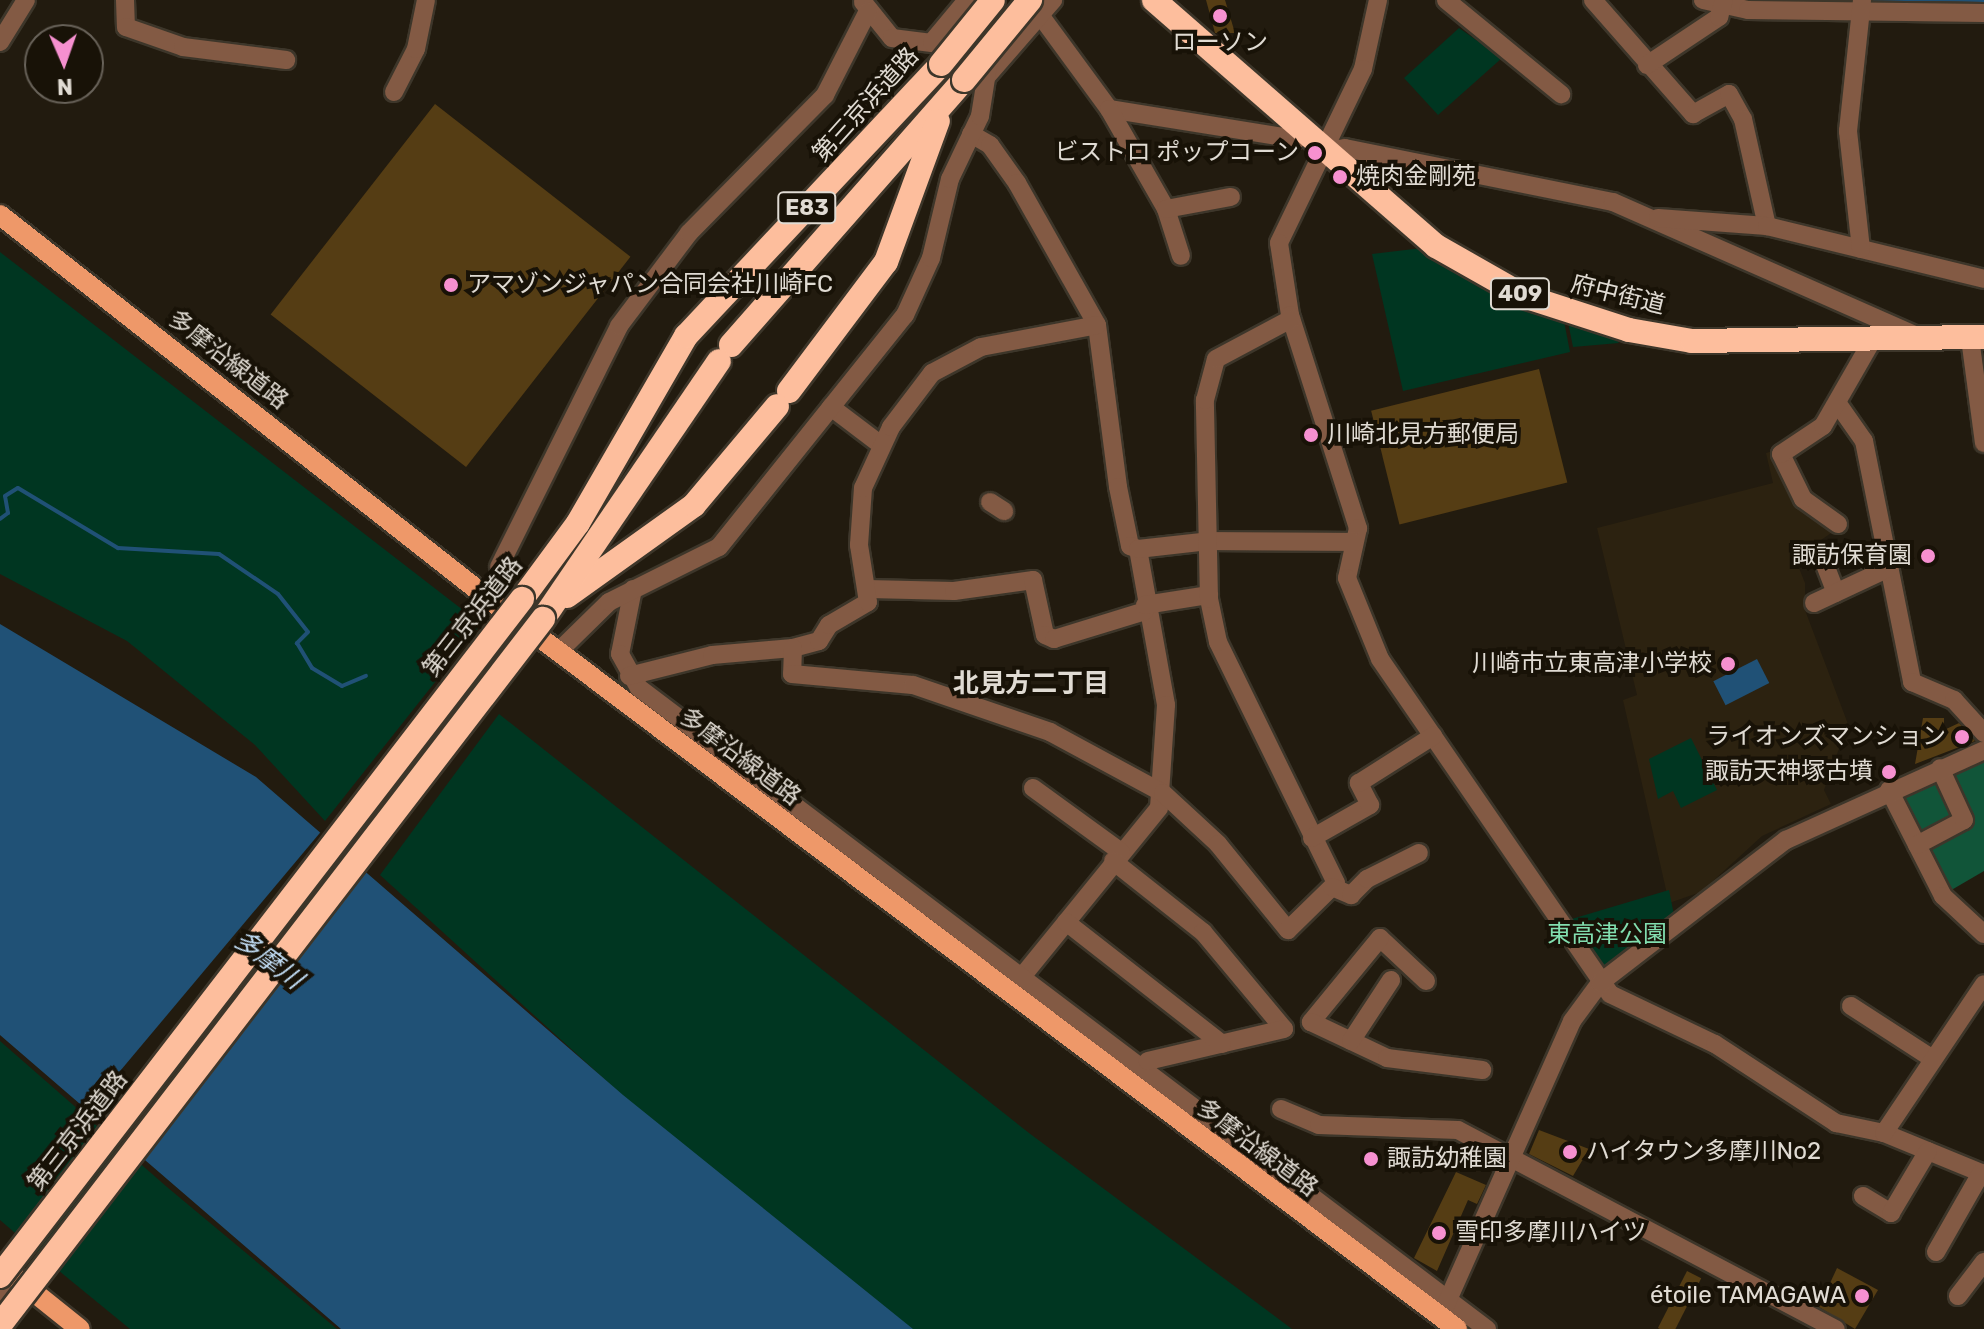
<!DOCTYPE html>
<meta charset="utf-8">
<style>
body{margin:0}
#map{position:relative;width:1984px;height:1329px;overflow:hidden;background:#221b0f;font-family:Rubik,"Noto Sans JP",sans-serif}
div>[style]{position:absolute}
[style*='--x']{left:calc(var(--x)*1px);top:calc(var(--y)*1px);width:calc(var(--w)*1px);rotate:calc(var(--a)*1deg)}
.built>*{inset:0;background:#2c2210}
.green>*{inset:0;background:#003621}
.forest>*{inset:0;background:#115539}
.water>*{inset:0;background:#205176;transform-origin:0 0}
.pier>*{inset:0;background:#221b0f;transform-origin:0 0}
.stream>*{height:4px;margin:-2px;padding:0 2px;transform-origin:2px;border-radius:2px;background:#205176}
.river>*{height:24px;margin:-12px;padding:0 12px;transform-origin:12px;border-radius:12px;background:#205176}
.building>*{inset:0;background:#553d14;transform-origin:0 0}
.roads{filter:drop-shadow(2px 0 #3d362a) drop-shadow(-2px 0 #3d362a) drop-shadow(0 2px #3d362a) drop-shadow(0 -2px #3d362a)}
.minor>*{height:18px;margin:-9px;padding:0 9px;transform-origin:9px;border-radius:9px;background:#835a44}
.major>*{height:20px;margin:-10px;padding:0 10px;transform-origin:10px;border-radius:10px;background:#ee9869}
.highway>*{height:24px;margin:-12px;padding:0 12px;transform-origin:12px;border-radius:12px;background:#fdbe9d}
.bridges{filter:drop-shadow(2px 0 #3d362a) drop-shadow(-2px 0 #3d362a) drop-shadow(0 2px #3d362a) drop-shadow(0 -2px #3d362a)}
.highway-bridge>*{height:24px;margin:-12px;padding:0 12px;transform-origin:12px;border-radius:12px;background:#fdbe9d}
.dots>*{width:22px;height:22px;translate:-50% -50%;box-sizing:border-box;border:4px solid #181207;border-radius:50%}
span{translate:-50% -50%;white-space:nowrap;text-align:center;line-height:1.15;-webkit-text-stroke:8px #181207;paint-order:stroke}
.shield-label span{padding:2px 6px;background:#181207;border:2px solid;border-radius:6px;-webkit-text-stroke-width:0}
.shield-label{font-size:22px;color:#e0dbd3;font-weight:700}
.poi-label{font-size:24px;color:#e0dbd3}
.right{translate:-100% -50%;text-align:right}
.left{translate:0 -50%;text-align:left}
.street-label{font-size:24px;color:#e0dbd3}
.park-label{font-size:24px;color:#82deaf}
.neighbourhood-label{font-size:26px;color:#e0dbd3;font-weight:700}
.water-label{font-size:26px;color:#c1dcf4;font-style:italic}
.north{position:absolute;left:24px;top:24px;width:80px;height:80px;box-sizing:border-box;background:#181207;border:2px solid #686259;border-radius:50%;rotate:178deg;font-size:22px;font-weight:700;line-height:32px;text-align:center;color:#e0dbd3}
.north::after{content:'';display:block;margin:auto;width:28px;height:36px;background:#f690d0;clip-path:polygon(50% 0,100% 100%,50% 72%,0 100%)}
</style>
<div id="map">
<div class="built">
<div style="clip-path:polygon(1776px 450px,1837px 529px,1795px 558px,1805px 583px,1805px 610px,1848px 724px,1824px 790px,1831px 804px,1762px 836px,1701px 892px,1669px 903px,1623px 700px,1637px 695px,1597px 528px,1773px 483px,1766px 453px)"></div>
</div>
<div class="green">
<div style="clip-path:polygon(1459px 28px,1502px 58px,1438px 115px,1404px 78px)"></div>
<div style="clip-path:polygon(1422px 248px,1564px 321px,1570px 352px,1403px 391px,1372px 254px)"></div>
<div style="clip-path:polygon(0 252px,481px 624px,325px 821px,255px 745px,127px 641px,0 574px)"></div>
<div style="clip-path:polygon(1568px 322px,1614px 337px,1619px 343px,1573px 347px)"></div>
<div style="clip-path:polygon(499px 714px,1029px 1133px,1292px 1329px,912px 1329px,624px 1097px,380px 875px)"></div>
<div style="clip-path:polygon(1691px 738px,1717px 790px,1681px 808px,1673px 791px,1658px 799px,1649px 759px)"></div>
<div style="clip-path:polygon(1669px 890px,1674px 915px,1600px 971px,1565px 921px)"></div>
<div style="clip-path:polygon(0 1041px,167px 1187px,337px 1329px,130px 1329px,64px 1275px,0 1220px)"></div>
</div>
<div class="forest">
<div style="clip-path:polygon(1984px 757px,1984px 871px,1948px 892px,1899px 793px)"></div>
</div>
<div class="water">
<div style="clip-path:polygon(0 624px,256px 777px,623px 1095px,913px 1329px,341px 1329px,0 1035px)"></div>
<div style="left:1757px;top:659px;width:27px;height:49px;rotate:63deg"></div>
</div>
<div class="pier">
<div style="left:324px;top:828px;width:61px;height:374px;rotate:40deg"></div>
</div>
<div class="stream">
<div style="--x:0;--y:519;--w:10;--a:-37"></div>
<div style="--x:8;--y:513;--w:17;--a:-100"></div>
<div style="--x:5;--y:496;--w:15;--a:-32"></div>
<div style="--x:18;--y:488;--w:117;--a:31"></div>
<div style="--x:118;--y:548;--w:101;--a:3.4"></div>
<div style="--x:219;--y:554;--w:71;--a:34.1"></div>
<div style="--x:278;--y:594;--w:48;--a:51.7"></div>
<div style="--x:308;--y:632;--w:16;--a:135"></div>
<div style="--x:297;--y:643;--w:29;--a:59"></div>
<div style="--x:312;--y:668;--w:35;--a:31"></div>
<div style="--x:342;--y:686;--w:26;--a:-23"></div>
</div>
<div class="river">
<div style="--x:1779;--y:0;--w:203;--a:1.1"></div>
</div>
<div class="building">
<div style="clip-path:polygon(1206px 0,1225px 0,1235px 33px,1215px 33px)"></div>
<div style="left:435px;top:104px;width:248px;height:267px;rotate:38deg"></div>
<div style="left:1539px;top:369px;width:117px;height:173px;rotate:76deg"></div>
<div style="clip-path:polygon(1923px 718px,1944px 718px,1944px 730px,1959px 723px,1975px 741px,1915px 764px)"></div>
<div style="clip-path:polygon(1539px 1130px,1589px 1149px,1573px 1176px,1529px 1154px)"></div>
<div style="clip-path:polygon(1456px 1172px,1486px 1185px,1477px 1204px,1468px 1200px,1437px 1271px,1414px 1258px)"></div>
<div style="clip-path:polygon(1837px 1268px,1878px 1290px,1855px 1329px,1819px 1307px)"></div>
<div style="left:1687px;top:1271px;width:16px;height:64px;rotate:27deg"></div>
</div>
<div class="roads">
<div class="minor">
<div style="--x:125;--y:0;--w:27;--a:88"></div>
<div style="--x:126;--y:27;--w:60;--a:19.3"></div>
<div style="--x:183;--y:47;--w:104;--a:7.2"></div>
<div style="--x:1029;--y:0;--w:135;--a:53.7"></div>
<div style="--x:1109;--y:109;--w:190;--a:9.1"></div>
<div style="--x:1297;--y:139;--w:10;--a:-29"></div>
<div style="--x:1378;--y:0;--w:71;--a:102.3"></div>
<div style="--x:1363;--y:69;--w:193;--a:115.8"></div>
<div style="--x:1279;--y:243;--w:73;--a:81.3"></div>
<div style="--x:1290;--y:315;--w:224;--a:72.3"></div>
<div style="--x:1358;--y:528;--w:51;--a:102.4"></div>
<div style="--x:1347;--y:578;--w:87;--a:67.8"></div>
<div style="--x:1380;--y:659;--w:406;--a:55.5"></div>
<div style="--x:1610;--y:994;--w:116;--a:25.5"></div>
<div style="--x:1715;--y:1044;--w:145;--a:33.1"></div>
<div style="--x:1836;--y:1123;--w:49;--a:11.8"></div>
<div style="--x:1884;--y:1133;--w:108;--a:22.3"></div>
<div style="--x:1446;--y:0;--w:149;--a:39.3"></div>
<div style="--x:1593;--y:0;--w:152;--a:48.7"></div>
<div style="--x:1693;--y:114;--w:41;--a:-29.1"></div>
<div style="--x:1729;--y:94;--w:29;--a:61"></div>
<div style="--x:1743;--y:119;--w:110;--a:77.4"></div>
<div style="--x:1703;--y:0;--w:46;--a:12.5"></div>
<div style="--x:1748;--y:10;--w:236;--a:0.7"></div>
<div style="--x:863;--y:2;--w:46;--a:51.1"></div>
<div style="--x:892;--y:38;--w:80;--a:7.2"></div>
<div style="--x:0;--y:42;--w:49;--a:-58.2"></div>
<div style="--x:932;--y:42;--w:55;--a:-50.2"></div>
<div style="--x:1647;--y:65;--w:87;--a:-33.7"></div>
<div style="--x:1719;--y:17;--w:18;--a:-74"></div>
<div style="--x:987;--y:76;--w:101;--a:-49"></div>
<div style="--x:394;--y:92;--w:48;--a:-62.9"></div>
<div style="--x:416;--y:49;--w:50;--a:-78.5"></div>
<div style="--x:1109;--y:109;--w:115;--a:60.3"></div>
<div style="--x:1166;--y:209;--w:49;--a:72.3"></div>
<div style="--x:971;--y:134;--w:22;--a:30"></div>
<div style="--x:990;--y:145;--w:47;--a:54.6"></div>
<div style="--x:1017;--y:183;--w:163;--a:60.6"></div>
<div style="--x:1097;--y:325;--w:163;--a:82.6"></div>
<div style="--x:1118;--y:487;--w:60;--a:78.5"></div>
<div style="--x:1130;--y:546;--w:9;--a:21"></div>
<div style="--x:1138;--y:549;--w:158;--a:79.8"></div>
<div style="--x:1166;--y:705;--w:103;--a:93.9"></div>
<div style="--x:1159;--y:808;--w:220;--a:129.1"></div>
<div style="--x:1326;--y:151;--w:19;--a:-9"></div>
<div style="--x:1345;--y:148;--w:273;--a:11.4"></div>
<div style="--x:1613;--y:202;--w:337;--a:23.8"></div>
<div style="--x:1166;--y:209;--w:66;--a:-10.5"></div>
<div style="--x:1658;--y:218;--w:109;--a:4.2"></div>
<div style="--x:1767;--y:226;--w:223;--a:13.7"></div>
<div style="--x:1861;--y:249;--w:119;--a:-96.3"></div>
<div style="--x:1848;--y:131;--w:132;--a:-83.9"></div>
<div style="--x:1970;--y:338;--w:106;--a:82.4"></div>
<div style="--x:1838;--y:404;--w:45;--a:54.9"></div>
<div style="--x:1864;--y:441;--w:246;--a:78.7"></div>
<div style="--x:1912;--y:682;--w:46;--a:23.2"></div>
<div style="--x:1954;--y:700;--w:45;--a:47.7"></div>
<div style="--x:831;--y:407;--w:63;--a:37.2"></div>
<div style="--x:990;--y:502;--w:17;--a:33"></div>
<div style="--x:1838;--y:524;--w:43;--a:-144.5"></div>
<div style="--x:1803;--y:499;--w:50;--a:-116.1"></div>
<div style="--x:1781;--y:454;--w:50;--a:-33.7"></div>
<div style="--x:1823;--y:426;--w:100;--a:-60.1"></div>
<div style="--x:1138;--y:549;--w:71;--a:-6.4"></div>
<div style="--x:1209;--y:541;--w:145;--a:0.4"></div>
<div style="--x:1824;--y:562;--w:33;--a:69"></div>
<div style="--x:499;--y:567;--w:269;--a:-63.5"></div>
<div style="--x:619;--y:326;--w:116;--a:-53"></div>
<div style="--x:689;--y:233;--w:194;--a:-45.4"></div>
<div style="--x:825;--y:95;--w:94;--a:-62.9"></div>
<div style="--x:633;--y:589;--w:66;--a:101.3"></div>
<div style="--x:620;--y:654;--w:39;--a:61"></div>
<div style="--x:639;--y:688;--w:1063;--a:37.09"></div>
<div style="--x:868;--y:589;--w:86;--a:1.3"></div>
<div style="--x:954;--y:591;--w:80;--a:-7.9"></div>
<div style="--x:1033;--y:580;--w:56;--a:77.7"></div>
<div style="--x:1045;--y:635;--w:10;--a:24"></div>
<div style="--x:1054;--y:639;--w:95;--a:-17.1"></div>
<div style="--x:1814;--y:603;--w:83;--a:-25"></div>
<div style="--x:1145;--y:605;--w:65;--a:-8.9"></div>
<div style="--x:793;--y:648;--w:27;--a:-15"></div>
<div style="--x:819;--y:641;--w:19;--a:-58"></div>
<div style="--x:829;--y:625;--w:45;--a:-30.5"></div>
<div style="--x:868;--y:602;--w:58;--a:-99"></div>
<div style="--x:859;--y:545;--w:57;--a:-86"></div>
<div style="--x:863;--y:488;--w:67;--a:-65.3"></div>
<div style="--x:891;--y:427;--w:68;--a:-52.8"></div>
<div style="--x:932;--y:373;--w:55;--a:-28"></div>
<div style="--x:981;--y:347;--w:118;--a:-10.7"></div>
<div style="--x:559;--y:651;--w:70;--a:-44.4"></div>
<div style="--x:609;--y:602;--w:123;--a:-26.6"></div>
<div style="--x:719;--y:547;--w:297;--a:-51.3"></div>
<div style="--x:905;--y:315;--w:63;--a:-65.5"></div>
<div style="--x:931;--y:258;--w:81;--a:-76.5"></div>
<div style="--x:950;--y:179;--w:70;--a:-64.5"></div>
<div style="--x:980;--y:116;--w:70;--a:-80.9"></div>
<div style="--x:629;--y:676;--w:86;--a:-14.2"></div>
<div style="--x:712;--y:655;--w:81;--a:-4.9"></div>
<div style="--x:793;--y:648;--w:26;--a:92"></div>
<div style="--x:792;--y:674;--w:121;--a:5.2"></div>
<div style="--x:913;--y:685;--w:145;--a:18.9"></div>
<div style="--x:1050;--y:732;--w:128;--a:28.4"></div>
<div style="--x:1163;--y:793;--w:75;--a:42.8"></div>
<div style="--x:1218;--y:844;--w:111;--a:50.9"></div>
<div style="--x:1288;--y:930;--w:67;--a:-44.4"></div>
<div style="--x:1336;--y:883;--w:268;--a:-116.1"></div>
<div style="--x:1218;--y:642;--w:44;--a:-101.8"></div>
<div style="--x:1209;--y:599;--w:199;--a:-91.2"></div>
<div style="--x:1205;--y:400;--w:42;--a:-75"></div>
<div style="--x:1216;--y:359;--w:85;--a:-28.1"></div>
<div style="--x:1033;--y:788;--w:109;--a:36"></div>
<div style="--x:1889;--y:790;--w:119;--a:63"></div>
<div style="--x:1943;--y:896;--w:56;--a:42.8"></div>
<div style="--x:1312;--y:838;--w:67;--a:-29.6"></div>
<div style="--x:1370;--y:805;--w:25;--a:-117"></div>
<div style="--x:1359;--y:783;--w:88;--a:-32.4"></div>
<div style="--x:1917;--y:845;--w:53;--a:-28"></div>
<div style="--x:1964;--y:820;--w:57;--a:-114.8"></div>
<div style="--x:1113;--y:861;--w:115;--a:38.3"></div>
<div style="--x:1203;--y:932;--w:126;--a:50.1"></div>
<div style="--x:1284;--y:1029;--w:140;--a:166.8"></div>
<div style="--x:1332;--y:887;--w:21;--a:23"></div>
<div style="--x:1351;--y:895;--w:23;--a:-45"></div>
<div style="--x:1367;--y:879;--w:58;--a:-26.6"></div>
<div style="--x:1066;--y:922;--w:198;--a:38"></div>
<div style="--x:1426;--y:981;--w:63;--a:-136.9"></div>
<div style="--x:1380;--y:938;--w:109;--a:129.4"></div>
<div style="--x:1311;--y:1022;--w:84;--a:25.3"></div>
<div style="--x:1387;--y:1058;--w:96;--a:7.2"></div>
<div style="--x:1851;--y:1006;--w:98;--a:32.9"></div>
<div style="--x:1351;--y:1041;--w:73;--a:-56.7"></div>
<div style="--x:1281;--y:1109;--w:41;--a:22.8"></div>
<div style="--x:1319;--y:1125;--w:139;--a:2.1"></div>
<div style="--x:1458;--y:1130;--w:427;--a:27.8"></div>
<div style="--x:1884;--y:1133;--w:179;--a:-56.1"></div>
<div style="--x:1863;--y:1196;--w:33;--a:31"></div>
<div style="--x:1891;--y:1213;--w:72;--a:-59.2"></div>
<div style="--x:1936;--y:1252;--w:91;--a:-60.3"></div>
<div style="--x:1958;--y:1296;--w:43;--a:-52.6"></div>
<div style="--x:0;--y:1303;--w:16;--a:-52"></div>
<div style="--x:1443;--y:1311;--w:317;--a:-66"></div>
<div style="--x:1572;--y:1021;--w:47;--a:-53.6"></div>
<div style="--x:1600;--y:983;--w:235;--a:-37.6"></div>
<div style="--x:1786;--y:840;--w:217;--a:-24.4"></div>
</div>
<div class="major">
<div style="--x:0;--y:215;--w:633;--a:38.14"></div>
<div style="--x:498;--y:606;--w:1201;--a:37.01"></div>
<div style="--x:0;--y:1265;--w:102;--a:38.7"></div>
</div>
<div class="highway">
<div style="--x:1154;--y:0;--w:374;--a:41.1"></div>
<div style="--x:1436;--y:246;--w:101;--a:29.6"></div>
<div style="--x:1524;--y:296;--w:110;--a:17.9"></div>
<div style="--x:1629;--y:330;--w:64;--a:9.9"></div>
<div style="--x:1692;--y:341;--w:292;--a:-0.8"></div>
<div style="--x:731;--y:345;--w:353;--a:-48.7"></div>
<div style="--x:789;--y:391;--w:161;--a:-53.1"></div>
<div style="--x:886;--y:262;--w:150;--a:-69.8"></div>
<div style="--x:567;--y:596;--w:156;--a:-35.6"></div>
<div style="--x:694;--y:505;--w:129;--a:-50"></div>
<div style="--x:522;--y:599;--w:94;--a:-53.6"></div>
<div style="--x:578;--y:523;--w:216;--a:-60"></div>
<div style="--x:686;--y:336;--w:373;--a:-46.8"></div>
<div style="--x:543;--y:619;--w:312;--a:-55.7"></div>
</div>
</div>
<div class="bridges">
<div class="highway-bridge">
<div style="--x:941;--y:64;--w:82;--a:-50.9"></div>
<div style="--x:964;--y:80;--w:104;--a:-50.5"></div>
<div style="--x:0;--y:1276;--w:855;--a:-52.37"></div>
<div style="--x:0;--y:1325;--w:891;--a:-52.44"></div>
</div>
</div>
<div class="dots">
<div style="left:1220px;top:16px;background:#f690d0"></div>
<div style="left:1315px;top:153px;background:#f690d0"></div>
<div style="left:1340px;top:177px;background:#f690d0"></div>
<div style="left:451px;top:285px;background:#f690d0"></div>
<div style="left:1311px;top:435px;background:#f690d0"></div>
<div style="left:1928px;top:556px;background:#f690d0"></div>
<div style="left:1728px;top:664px;background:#f690d0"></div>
<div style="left:1962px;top:737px;background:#f690d0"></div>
<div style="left:1889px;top:772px;background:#f690d0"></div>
<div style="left:1570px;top:1152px;background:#f690d0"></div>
<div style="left:1371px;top:1159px;background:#f690d0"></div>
<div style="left:1439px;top:1233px;background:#f690d0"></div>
<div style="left:1862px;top:1296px;background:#f690d0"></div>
</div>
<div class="shield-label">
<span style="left:807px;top:208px">E83</span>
<span style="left:1520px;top:294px">409</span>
</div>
<div class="poi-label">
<span style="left:1220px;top:43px">ローソン</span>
<span class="right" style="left:1299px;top:153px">ビストロ ポップコーン</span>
<span class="left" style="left:1356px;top:177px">焼肉金剛苑</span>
<span class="left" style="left:467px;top:285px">アマゾンジャパン合同会社川崎FC</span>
<span class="left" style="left:1327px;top:435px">川崎北見方郵便局</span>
<span class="right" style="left:1912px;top:556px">諏訪保育園</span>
<span class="right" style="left:1712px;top:664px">川崎市立東高津小学校</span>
<span class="right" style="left:1946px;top:737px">ライオンズマンション</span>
<span class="right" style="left:1873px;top:772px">諏訪天神塚古墳</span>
<span class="left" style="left:1586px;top:1152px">ハイタウン多摩川No2</span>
<span class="left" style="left:1387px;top:1159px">諏訪幼稚園</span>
<span class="left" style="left:1455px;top:1233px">雪印多摩川ハイツ</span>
<span class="right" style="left:1846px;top:1296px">étoile TAMAGAWA</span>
</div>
<div class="street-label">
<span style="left:866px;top:105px;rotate:-48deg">第三京浜道路</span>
<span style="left:1618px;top:295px;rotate:14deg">府中街道</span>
<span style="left:228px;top:360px;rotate:38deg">多摩沿線道路</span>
<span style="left:473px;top:617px;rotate:-52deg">第三京浜道路</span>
<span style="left:740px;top:757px;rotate:37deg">多摩沿線道路</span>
<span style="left:78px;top:1131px;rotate:-52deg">第三京浜道路</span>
<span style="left:1257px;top:1148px;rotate:37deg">多摩沿線道路</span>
</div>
<div class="park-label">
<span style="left:1607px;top:935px">東高津公園</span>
</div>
<div class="neighbourhood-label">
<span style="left:1031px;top:684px">北見方二丁目</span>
</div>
<div class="water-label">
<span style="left:268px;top:960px;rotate:37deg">多摩川</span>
</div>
<div class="north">N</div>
</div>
